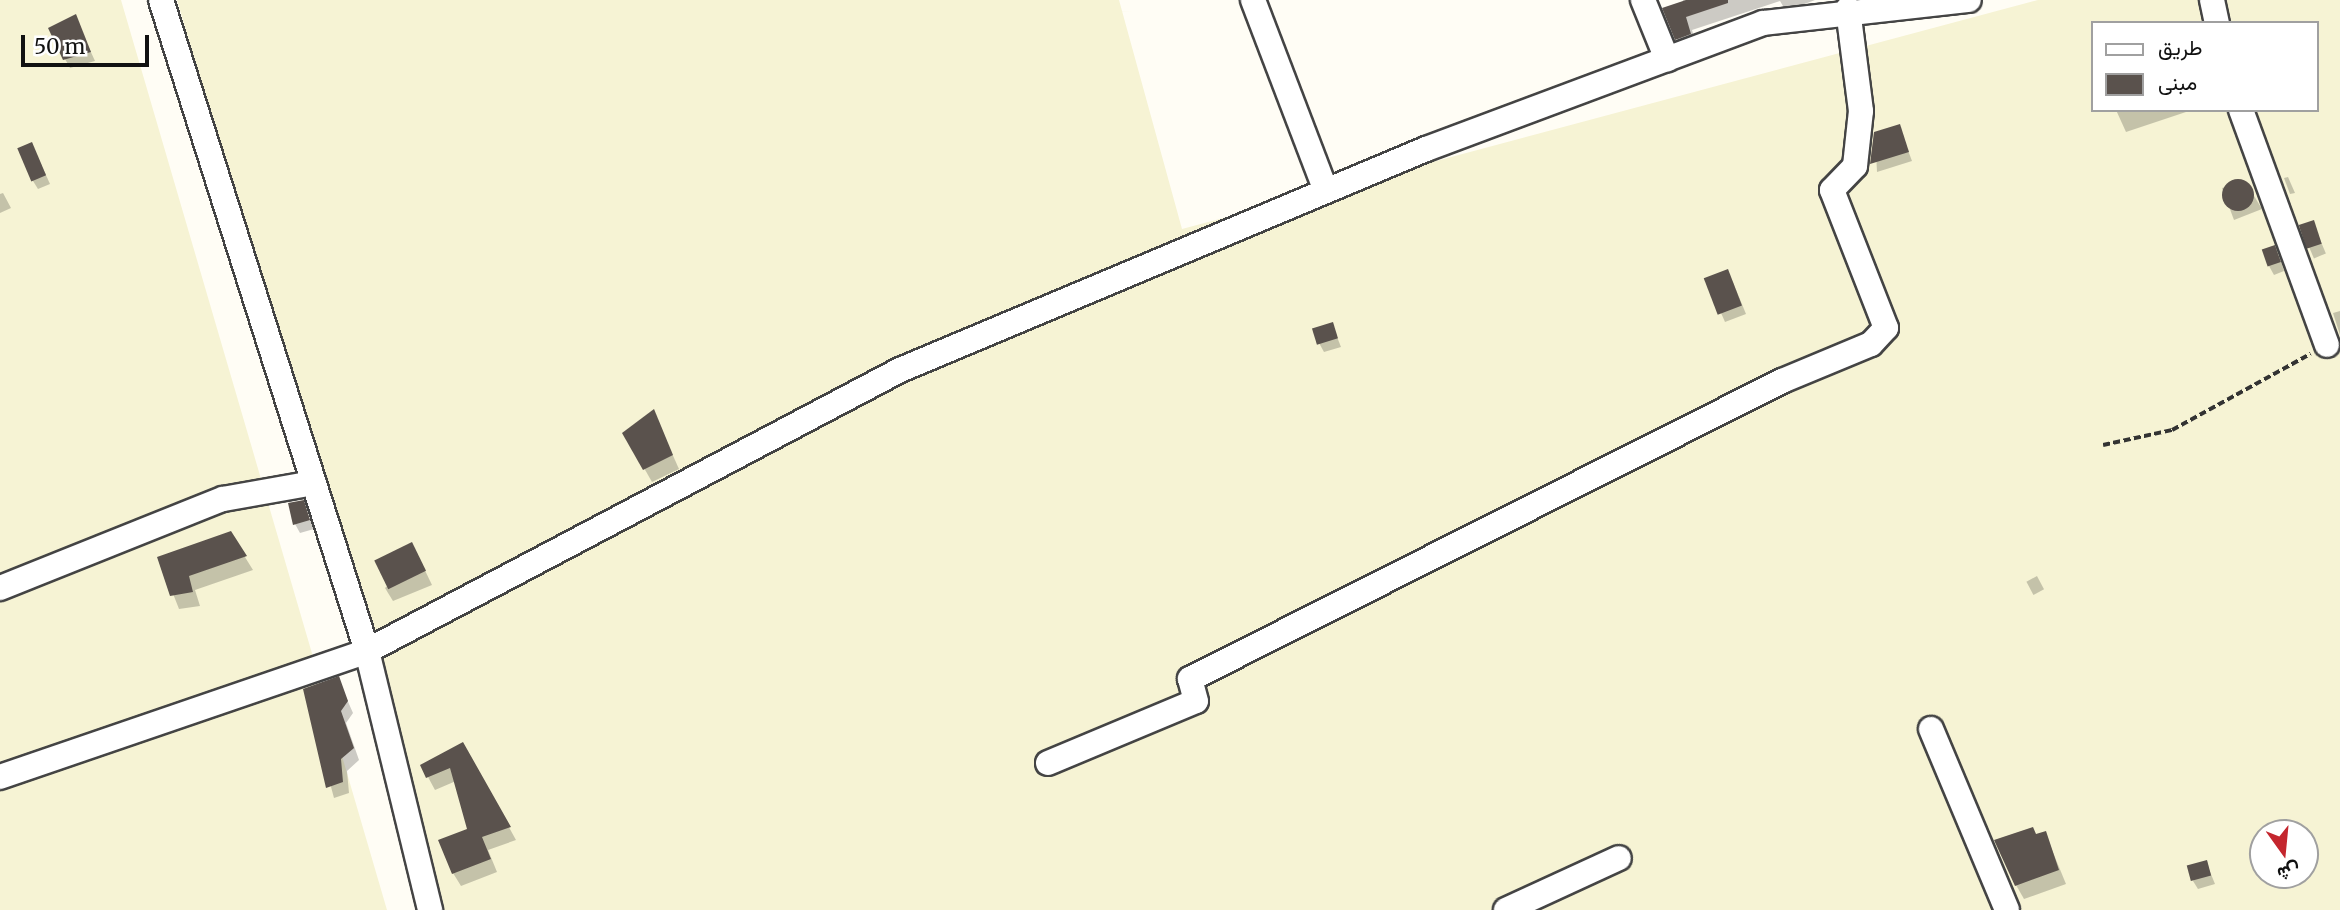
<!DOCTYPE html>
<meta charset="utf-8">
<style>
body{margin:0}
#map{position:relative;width:2340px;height:910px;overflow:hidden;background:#fffdf5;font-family:Merriweather,Vazirmatn,serif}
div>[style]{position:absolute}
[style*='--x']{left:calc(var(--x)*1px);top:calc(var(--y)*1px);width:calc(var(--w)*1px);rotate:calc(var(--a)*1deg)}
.farmland>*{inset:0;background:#f6f3d4}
.shadow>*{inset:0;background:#0003;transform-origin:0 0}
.building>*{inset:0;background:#5a524d;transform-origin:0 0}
.round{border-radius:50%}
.path>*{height:3.5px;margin-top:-1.75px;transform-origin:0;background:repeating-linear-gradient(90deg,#333 0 7px,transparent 0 10.5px)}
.roads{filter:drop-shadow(2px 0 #444) drop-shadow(-2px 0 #444) drop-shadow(0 2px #444) drop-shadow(0 -2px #444)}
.minor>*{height:24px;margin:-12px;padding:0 12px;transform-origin:12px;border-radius:12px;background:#fff}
span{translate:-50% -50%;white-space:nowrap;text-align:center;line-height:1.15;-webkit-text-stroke:7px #fff;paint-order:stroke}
.legend{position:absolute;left:2091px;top:21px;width:228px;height:91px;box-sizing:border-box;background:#fff;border:2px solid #a0a0a0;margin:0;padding:9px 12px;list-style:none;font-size:21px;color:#111}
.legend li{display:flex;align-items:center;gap:14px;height:35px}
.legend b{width:35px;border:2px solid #a0a0a0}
.north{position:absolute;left:2249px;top:819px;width:70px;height:70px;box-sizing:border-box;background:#fff;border:2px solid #a0a0a0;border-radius:50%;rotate:165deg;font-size:19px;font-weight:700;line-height:28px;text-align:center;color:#111}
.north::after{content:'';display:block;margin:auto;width:24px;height:32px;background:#c4262e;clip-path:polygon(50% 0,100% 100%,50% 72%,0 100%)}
.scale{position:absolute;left:21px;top:35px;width:128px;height:32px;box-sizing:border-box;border:4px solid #111;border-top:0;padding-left:9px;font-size:21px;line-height:24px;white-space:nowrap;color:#111;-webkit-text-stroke:5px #fff;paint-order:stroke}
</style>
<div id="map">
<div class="farmland">
<div style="clip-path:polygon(0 0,121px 0,387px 910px,0 910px)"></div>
<div style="clip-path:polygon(evenodd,177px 0,1119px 0,1182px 229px,2038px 0,2340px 0,2340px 910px,444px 910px,177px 0,2093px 23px,2317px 23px,2317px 110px,2093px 110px,2093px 23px,177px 0,2263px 833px,2305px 833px,2305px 875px,2263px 875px,2263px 833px)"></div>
</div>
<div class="shadow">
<div style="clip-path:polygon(1683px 0,1815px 0,1786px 11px,1780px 1px,1692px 30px,1697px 47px,1684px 52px,1677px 39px)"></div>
<div style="clip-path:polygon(75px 17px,95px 61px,70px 68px,65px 59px)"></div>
<div style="clip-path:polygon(2116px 110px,2192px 110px,2126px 132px)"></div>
<div style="clip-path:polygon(1899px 126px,1912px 161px,1877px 172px,1875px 133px)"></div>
<div style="clip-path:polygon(36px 153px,50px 184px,38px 189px,33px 181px)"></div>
<div style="clip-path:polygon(2288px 177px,2295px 193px,2290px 194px,2284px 178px)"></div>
<div style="clip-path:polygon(2245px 181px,2262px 209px,2234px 220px,2222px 188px)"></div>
<div style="clip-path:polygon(3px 193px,11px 208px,0 213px,0 194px)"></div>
<div style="left:2313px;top:223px;width:33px;height:13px;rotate:67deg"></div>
<div style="clip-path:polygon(2279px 256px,2284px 271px,2274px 275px,2269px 266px)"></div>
<div style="clip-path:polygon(1706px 279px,1732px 280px,1746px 314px,1725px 322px)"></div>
<div style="clip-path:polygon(2340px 311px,2340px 335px,2333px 313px)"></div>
<div style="clip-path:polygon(1332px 324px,1341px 347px,1324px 352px,1319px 343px)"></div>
<div style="clip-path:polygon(653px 411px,679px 469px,652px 482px,624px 433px)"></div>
<div style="clip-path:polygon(303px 502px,314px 529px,300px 533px,295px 524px)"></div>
<div style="clip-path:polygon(230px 533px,253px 570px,195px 590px,200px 606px,179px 609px,159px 558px)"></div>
<div style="clip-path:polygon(419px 558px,432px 585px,393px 601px,385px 588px)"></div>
<div style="left:2037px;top:576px;width:15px;height:12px;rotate:62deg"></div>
<div style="clip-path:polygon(338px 679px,353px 713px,346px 723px,359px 760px,347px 771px,349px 793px,334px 798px,305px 690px)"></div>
<div style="clip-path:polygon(463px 744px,516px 840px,488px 850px,497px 872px,461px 886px,453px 873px,469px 830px,456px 781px,435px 790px,422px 766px)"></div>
<div style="clip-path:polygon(2045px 833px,2066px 884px,2024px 899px,2016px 885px,2037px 836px)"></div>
<div style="clip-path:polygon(2206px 862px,2215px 884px,2198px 889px,2193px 881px)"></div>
</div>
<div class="building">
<div style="clip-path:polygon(1686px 0,1728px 0,1728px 3px,1686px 17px,1691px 34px,1675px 40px,1662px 8px)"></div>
<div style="clip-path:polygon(76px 14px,91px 52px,63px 60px,48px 28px)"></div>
<div style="clip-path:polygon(1900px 124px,1909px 152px,1870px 164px,1874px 132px)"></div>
<div style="left:32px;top:142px;width:36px;height:16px;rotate:67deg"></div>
<div class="round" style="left:2222px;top:179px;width:32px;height:32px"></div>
<div style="left:2314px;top:220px;width:25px;height:16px;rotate:72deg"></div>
<div style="left:2275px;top:245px;width:18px;height:14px;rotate:71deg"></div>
<div style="left:1728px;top:269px;width:39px;height:26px;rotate:69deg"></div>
<div style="left:1333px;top:322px;width:17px;height:22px;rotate:73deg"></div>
<div style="clip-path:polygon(654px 409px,673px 455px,643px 470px,622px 433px)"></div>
<div style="clip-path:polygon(304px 500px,310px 520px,293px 525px,288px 503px)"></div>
<div style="clip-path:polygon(231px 531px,247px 556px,189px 576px,193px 592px,170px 596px,157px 557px)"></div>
<div style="left:412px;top:542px;width:32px;height:42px;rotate:64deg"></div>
<div style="clip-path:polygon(339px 676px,348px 701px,341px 711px,354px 748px,341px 759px,343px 782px,326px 788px,303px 689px)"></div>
<div style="clip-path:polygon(463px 742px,511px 827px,482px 837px,491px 859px,452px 874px,438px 840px,467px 829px,450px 768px,426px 778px,420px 765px)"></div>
<div style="clip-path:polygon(2033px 827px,2036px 834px,2046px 831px,2059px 870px,2015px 886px,1994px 840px)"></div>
<div style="left:2207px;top:860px;width:16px;height:21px;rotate:75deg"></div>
</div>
<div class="path">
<div style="--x:2103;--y:445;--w:71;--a:-12.3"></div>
<div style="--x:2172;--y:430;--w:158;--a:-28.8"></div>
</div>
<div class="roads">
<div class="minor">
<div style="--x:161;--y:0;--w:683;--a:72.44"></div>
<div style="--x:367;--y:651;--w:267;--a:76.3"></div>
<div style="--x:1253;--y:0;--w:204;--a:69.1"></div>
<div style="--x:1643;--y:0;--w:64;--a:67.9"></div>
<div style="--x:2212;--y:0;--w:24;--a:78"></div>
<div style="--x:2241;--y:110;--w:250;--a:69.9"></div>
<div style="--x:0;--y:588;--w:240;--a:-21.8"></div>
<div style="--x:223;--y:499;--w:92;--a:-10"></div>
<div style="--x:1931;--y:729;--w:196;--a:67.2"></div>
<div style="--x:1048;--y:763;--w:160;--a:-22.7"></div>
<div style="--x:1196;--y:701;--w:23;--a:-105"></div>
<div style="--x:1190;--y:679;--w:663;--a:-26.72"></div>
<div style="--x:1782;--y:381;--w:96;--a:-22.6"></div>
<div style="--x:1871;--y:344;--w:22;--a:-47"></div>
<div style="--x:1886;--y:328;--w:148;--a:-111.4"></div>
<div style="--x:1832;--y:190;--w:33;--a:-46"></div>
<div style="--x:1855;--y:166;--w:55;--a:-83.8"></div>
<div style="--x:1861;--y:111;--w:103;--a:-97.3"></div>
<div style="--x:0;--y:777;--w:388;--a:-18.9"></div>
<div style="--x:367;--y:651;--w:603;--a:-27.8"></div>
<div style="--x:900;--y:370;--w:571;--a:-22.79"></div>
<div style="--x:1426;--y:149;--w:360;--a:-20.5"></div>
<div style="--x:1763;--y:23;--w:207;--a:-6.4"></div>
<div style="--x:1506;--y:910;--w:124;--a:-24.7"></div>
</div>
</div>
<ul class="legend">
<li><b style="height:9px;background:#fff"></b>طريق</li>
<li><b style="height:19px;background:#5a524d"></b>مبنى</li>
</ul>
<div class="north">ش</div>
<div class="scale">50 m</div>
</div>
